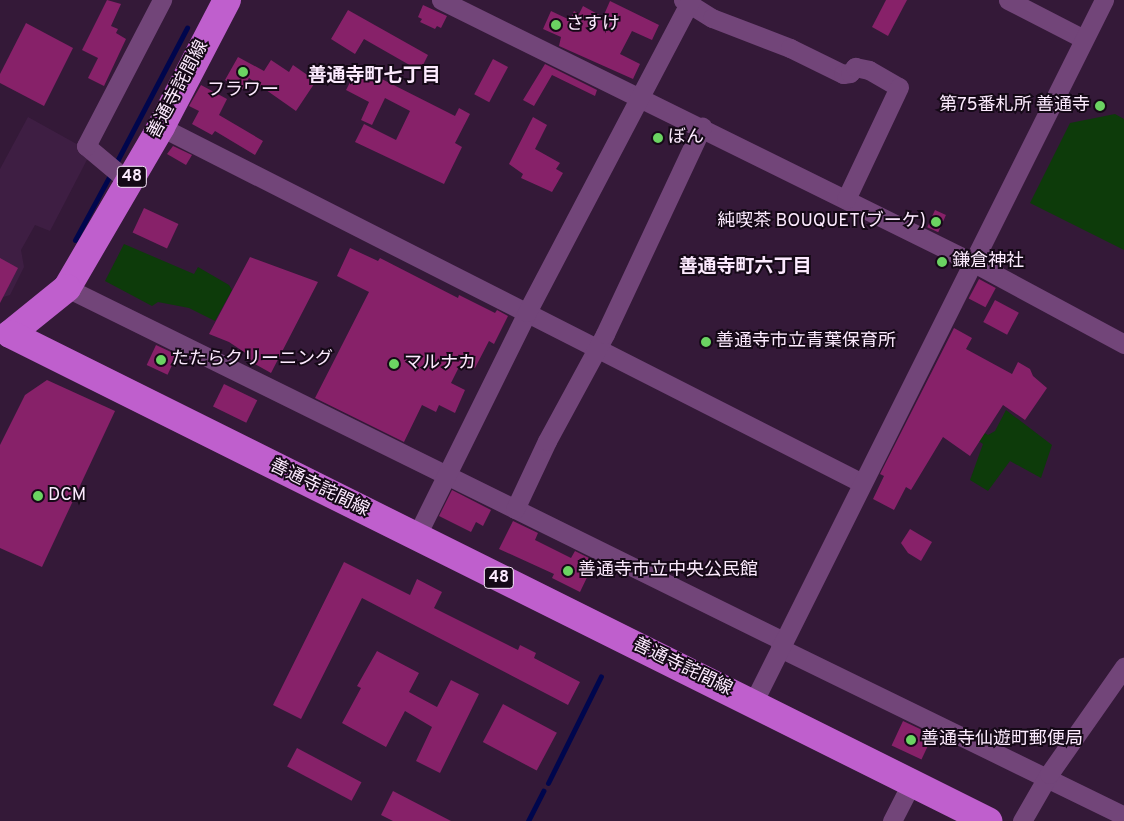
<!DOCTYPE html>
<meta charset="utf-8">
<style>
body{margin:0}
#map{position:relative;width:1124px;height:821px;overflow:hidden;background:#341938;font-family:Overpass,"Noto Sans JP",sans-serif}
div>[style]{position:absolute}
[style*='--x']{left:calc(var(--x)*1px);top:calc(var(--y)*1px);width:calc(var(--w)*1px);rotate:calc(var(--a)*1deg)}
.built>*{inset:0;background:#3e1e43}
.green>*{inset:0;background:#0d3b0a}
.stream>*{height:5px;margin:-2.5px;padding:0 2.5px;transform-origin:2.5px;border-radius:2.5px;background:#00064d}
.building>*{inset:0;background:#872169;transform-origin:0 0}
.minor>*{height:19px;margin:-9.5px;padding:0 9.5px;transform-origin:9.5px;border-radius:9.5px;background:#724579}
.primary>*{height:28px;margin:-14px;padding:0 14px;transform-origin:14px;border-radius:14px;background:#bf5fcd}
.dots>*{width:14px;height:14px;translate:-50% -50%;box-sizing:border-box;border:2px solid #150917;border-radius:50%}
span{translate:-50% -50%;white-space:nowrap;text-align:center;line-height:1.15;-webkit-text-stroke:4px #150917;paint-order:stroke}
.shield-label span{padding:1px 4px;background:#150917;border:1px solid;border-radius:4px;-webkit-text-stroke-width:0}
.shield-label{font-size:16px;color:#fceafe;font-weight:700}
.poi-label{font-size:18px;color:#fceafe}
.left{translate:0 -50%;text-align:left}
.right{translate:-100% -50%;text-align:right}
.street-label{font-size:18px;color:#fceafe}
.neighbourhood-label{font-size:19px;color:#fceafe;font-weight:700}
</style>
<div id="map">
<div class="built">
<div style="clip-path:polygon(28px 117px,91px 152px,50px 231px,35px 225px,21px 250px,24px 267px,10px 295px,0 298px,0 169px)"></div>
</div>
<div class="green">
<div style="clip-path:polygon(1115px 114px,1124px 119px,1124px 250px,1030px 203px,1070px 123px)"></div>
<div style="clip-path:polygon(124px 244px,194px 274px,198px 267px,229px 285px,232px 290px,215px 321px,189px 308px,158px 302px,152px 306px,105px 281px)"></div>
<div style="clip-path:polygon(1006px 410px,1052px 445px,1041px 478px,1010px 461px,988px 491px,970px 480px,983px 444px,953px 424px,970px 424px,988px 435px,995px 431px)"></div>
</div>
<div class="stream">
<div style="--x:116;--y:163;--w:153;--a:-62.3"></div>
<div style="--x:75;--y:240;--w:72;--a:-61.6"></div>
<div style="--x:548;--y:783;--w:119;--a:-63.6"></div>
<div style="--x:528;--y:821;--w:34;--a:-63"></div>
</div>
<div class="building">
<div style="clip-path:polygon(107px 0,121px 4px,111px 26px,118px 29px,116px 33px,126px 39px,104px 86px,88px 78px,98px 58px,82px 50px)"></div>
<div style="clip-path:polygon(886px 0,907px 0,888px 36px,872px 27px)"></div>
<div style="clip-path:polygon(610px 1px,659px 25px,652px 40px,632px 31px,620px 54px,640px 64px,633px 79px,559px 46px,561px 37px,543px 29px,551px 11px,570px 20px,574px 11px,579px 14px,583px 6px,603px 17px)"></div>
<div style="clip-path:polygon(423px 5px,447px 16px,441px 28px,437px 26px,435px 29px,420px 22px,422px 19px,418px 17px)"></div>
<div style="clip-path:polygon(348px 10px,428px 55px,420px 71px,364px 39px,355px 54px,331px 39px)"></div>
<div style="clip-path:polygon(26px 23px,73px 48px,44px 106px,0 83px,0 74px)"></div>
<div style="clip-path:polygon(238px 57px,264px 71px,271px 60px,289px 72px,293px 65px,316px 81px,296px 111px,249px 78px,243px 89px,225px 80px)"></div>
<div style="left:493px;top:59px;width:17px;height:40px;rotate:28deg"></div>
<div style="clip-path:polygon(545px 64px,597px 90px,595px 96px,552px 75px,534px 106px,523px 100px)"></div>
<div style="clip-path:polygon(358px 67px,455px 116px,459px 108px,470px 114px,455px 143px,462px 147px,444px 184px,355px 142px,364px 124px,396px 140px,410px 111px,385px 98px,372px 125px,361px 120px,369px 102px,346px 90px)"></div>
<div style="clip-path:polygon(201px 85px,227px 99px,219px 115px,263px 141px,255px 155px,215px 131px,212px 135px,192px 124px,199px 111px,189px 106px)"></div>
<div style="clip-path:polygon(533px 117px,547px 125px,535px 149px,560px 163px,556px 169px,563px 173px,552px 192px,521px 178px,523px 174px,509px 164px)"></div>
<div style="clip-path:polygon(173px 146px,192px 155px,186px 165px,167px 154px)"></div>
<div style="left:144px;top:208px;width:38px;height:27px;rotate:25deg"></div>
<div style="left:935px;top:210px;width:12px;height:19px;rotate:24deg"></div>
<div style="clip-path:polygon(350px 248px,378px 261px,380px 258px,458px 298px,459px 295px,495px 313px,497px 310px,508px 316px,494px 344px,489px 341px,475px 368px,462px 361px,451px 383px,465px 390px,455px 413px,439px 405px,436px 412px,422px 405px,404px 442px,315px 398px,369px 292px,337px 276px)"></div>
<div style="clip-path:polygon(250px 257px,318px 282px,271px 373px,248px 360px,250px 356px,229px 342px,209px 334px)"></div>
<div style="clip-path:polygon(0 258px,18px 268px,0 303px)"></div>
<div style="left:979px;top:279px;width:19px;height:22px;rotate:28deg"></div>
<div style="left:995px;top:300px;width:27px;height:25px;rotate:28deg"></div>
<div style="clip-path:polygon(954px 328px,972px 338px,966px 349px,1012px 374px,1018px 362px,1030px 369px,1033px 376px,1047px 388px,1025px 420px,1003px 405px,970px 456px,943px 437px,911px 490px,906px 487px,894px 510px,873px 499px,884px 476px,880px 474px)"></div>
<div style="left:156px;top:345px;width:23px;height:22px;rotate:25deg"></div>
<div style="clip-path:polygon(47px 380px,115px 411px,42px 567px,0 548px,0 445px,25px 395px)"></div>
<div style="left:224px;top:384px;width:37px;height:25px;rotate:26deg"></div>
<div style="clip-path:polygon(452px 490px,491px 510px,483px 526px,476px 522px,471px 532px,439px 516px)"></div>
<div style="clip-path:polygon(513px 521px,538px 533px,535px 540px,571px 558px,575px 551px,589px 558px,586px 564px,592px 567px,580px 592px,552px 578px,554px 574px,499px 549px)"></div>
<div style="clip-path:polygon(910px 529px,932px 542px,921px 561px,908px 553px,901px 543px)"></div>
<div style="clip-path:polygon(344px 562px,410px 595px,417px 579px,442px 592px,434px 608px,518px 650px,520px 645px,536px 653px,534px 658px,580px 682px,568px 705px,362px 598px,301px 719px,273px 705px)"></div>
<div style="clip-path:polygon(377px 651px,419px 673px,409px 692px,437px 707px,451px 680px,479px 694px,440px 773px,416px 761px,432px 727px,405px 711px,386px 747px,342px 723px,361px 688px,357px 686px)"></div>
<div style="left:503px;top:704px;width:61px;height:43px;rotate:28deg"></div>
<div style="left:903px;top:721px;width:33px;height:27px;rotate:25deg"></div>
<div style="left:297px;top:748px;width:73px;height:21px;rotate:28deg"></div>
<div style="clip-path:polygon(393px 791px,451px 821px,393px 821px,381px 815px)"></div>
</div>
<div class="minor">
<div style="--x:441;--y:0;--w:592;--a:26.26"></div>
<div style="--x:972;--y:262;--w:173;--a:28.3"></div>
<div style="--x:683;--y:0;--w:34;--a:32"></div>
<div style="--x:712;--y:18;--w:84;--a:21"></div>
<div style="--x:790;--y:48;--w:59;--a:26.1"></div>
<div style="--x:843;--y:74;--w:7;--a:-8"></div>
<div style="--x:850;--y:73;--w:8;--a:-50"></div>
<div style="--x:855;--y:67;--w:14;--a:12"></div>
<div style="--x:869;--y:70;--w:34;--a:30"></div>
<div style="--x:899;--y:87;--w:124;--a:115.3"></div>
<div style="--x:1008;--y:0;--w:85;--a:27.2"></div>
<div style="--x:161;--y:127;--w:784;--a:26.92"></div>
<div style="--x:129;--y:182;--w:56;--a:-140.1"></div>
<div style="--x:86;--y:146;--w:165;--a:-62.5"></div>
<div style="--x:67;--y:288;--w:798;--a:26.24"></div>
<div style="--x:515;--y:509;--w:75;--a:-64.8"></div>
<div style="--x:547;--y:441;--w:122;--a:-61.5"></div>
<div style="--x:605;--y:334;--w:229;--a:-64.9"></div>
<div style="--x:416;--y:537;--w:251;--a:-63.7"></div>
<div style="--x:527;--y:312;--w:352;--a:-62.3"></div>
<div style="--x:780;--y:648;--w:383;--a:26"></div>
<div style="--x:753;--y:703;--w:786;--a:-63.47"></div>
<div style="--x:892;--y:821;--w:44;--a:-62.9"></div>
<div style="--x:1022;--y:821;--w:54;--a:-60.1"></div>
<div style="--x:1049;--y:774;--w:131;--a:-55"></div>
</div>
<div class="primary">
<div style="--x:227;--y:0;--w:143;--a:117.5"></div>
<div style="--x:161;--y:127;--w:186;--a:120.3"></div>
<div style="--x:67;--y:288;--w:73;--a:141.1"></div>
<div style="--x:10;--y:334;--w:1093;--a:26.47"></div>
</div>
<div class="dots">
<div style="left:556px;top:25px;background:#6bd362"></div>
<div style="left:243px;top:72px;background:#6bd362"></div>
<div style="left:1100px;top:106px;background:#6bd362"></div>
<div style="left:658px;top:138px;background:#6bd362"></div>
<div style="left:936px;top:222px;background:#6bd362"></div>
<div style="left:942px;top:262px;background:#6bd362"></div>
<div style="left:706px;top:342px;background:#6bd362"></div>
<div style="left:161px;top:360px;background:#6bd362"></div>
<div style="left:394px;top:364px;background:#6bd362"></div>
<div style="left:38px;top:496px;background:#6bd362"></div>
<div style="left:568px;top:571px;background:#6bd362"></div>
<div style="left:911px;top:740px;background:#6bd362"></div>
</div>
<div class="shield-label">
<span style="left:132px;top:177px">48</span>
<span style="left:499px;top:578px">48</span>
</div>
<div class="poi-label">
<span class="left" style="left:566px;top:25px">さすけ</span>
<span style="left:243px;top:91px">フラワー</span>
<span class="right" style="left:1090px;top:106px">第75番札所 善通寺</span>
<span class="left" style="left:668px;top:138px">ぼん</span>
<span class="right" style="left:926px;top:222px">純喫茶 BOUQUET(ブーケ)</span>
<span class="left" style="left:952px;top:262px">鎌倉神社</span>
<span class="left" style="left:716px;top:342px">善通寺市立青葉保育所</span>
<span class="left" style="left:171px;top:360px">たたらクリーニング</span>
<span class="left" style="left:404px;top:364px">マルナカ</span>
<span class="left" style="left:48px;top:496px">DCM</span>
<span class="left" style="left:578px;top:571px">善通寺市立中央公民館</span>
<span class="left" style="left:921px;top:740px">善通寺仙遊町郵便局</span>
</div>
<div class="street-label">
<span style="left:179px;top:90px;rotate:-62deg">善通寺詫間線</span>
<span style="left:319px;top:489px;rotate:26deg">善通寺詫間線</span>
<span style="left:682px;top:668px;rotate:26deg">善通寺詫間線</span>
</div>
<div class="neighbourhood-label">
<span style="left:374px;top:77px">善通寺町七丁目</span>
<span style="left:745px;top:268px">善通寺町六丁目</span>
</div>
</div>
